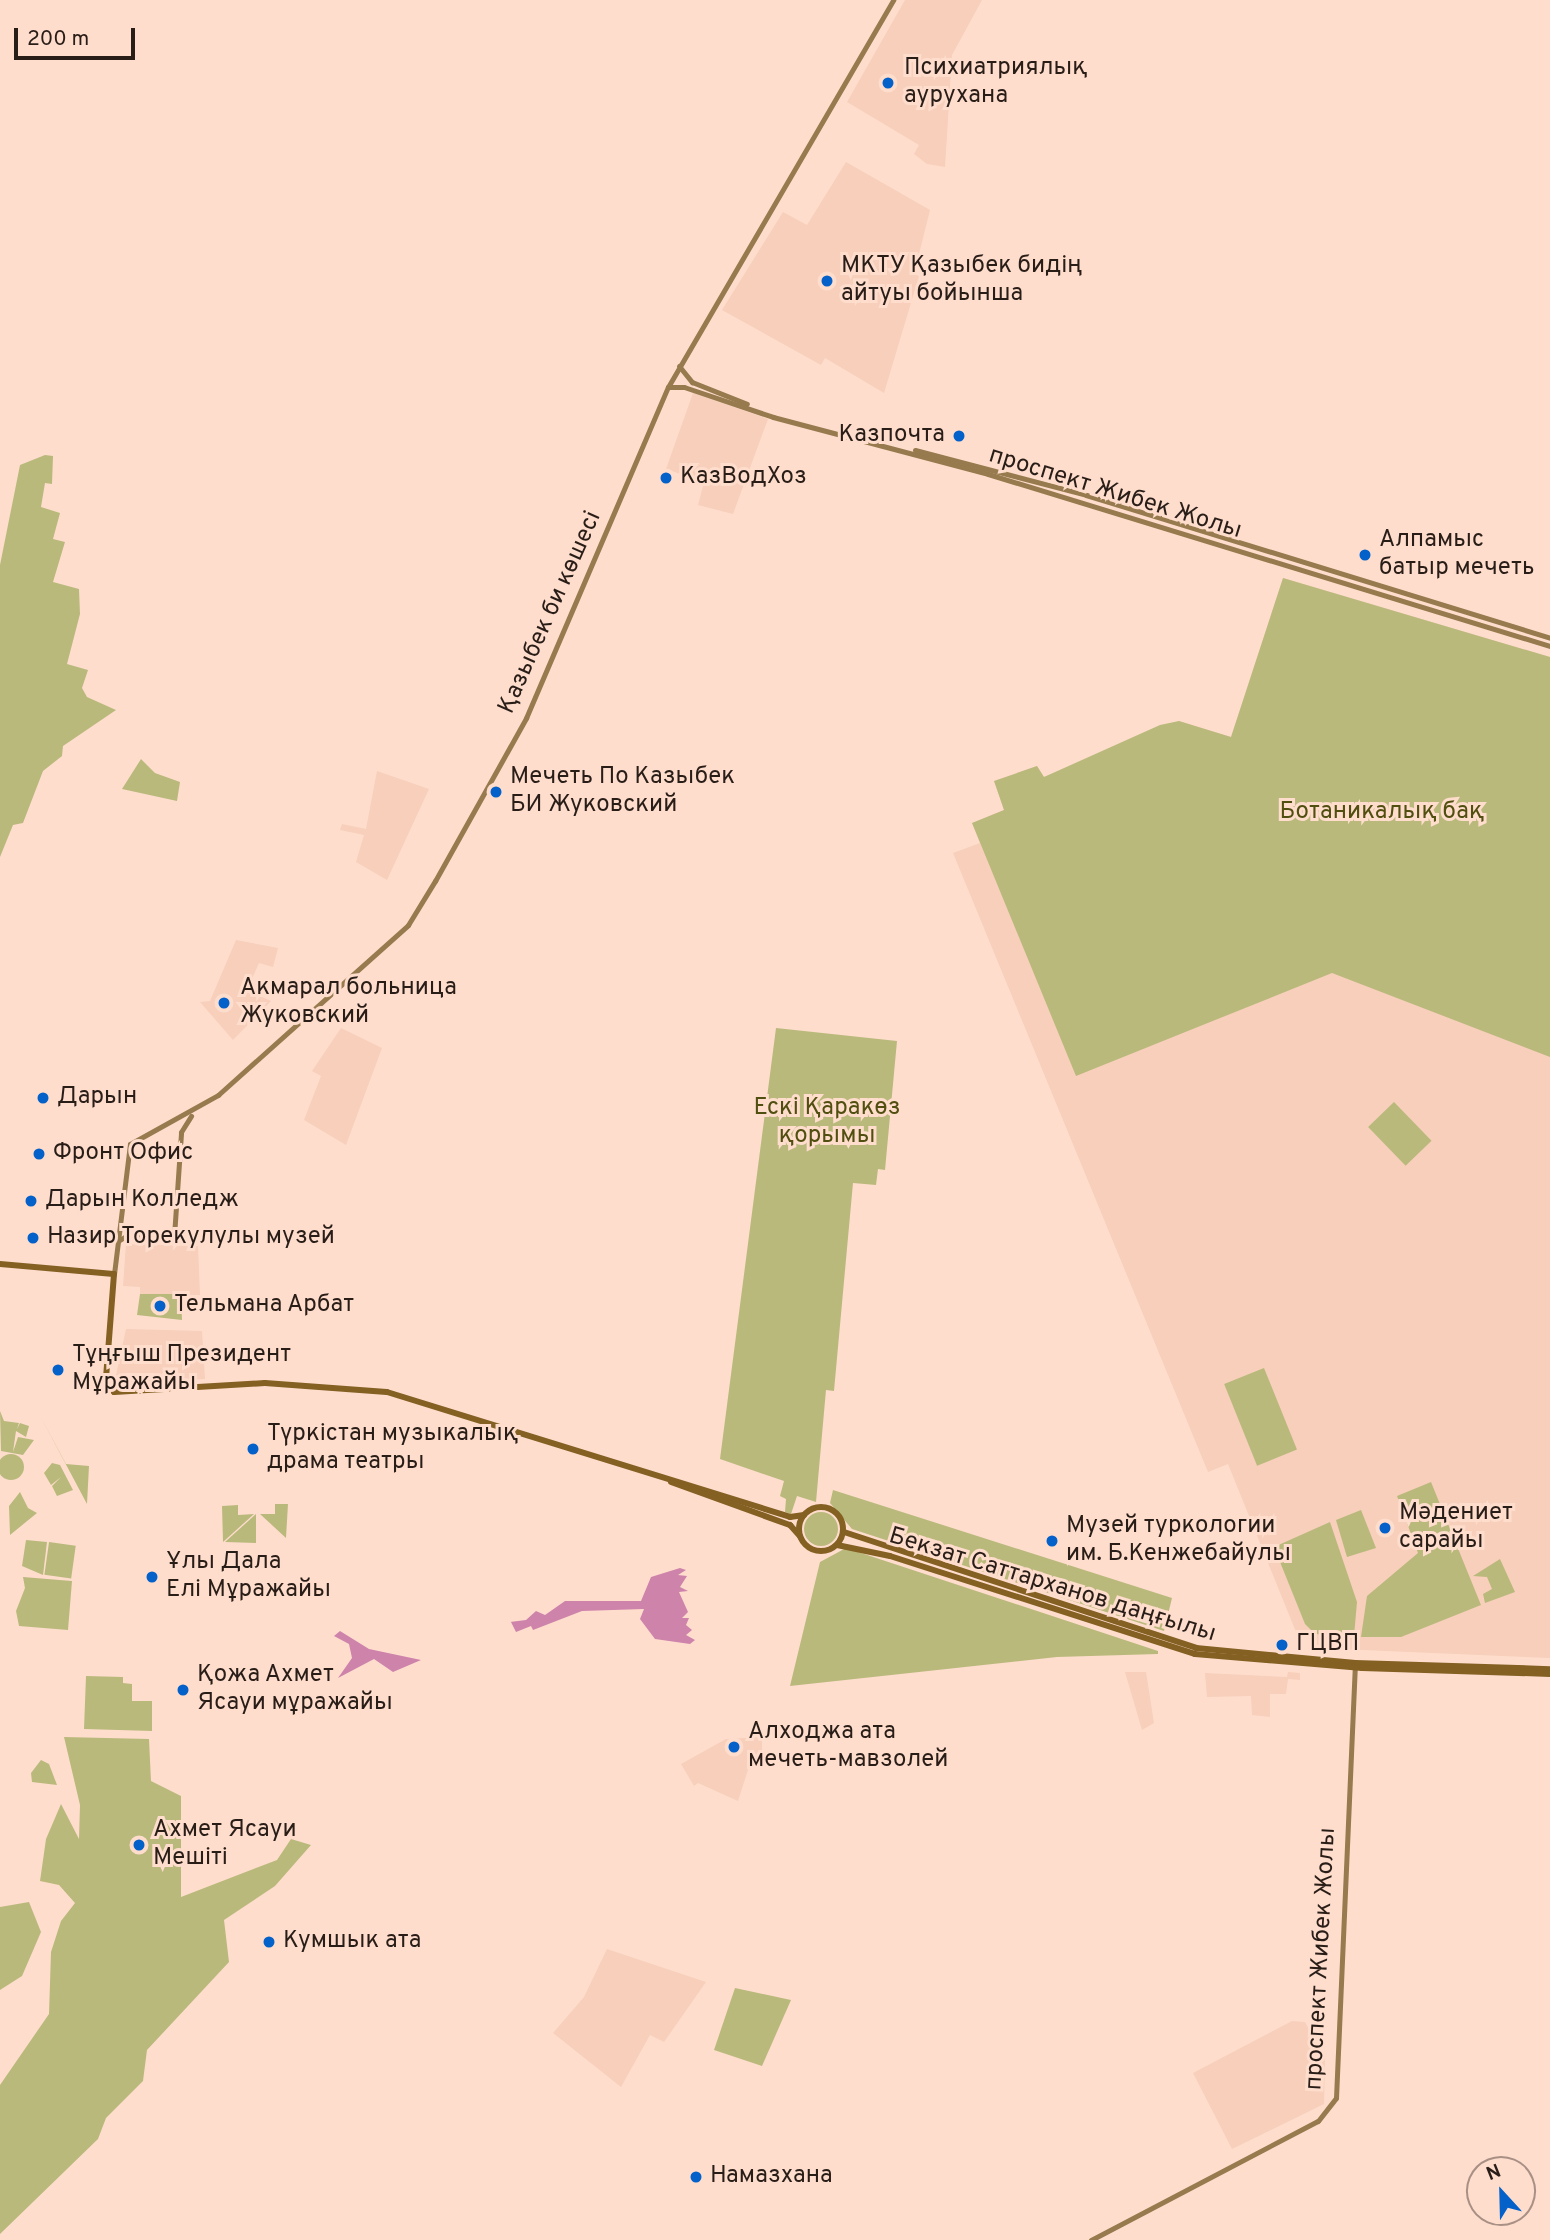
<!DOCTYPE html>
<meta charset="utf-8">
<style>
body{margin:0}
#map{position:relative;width:1550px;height:2240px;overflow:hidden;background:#feddcd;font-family:Overpass,sans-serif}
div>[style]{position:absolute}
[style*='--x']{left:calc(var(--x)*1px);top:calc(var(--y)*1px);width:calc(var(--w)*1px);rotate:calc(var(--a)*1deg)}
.built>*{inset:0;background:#f7cfbb}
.green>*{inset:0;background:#bab97c;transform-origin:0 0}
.round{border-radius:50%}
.water>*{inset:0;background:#ce83ab}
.secondary>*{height:5px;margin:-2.5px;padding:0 2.5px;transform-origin:2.5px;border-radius:2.5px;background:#977a4d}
.primary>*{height:6px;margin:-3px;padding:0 3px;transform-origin:3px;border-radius:3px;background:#846023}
.primary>.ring{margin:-3px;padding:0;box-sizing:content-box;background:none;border:6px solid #846023;border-radius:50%}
.dots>*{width:19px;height:19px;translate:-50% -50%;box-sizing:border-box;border:4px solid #feddcd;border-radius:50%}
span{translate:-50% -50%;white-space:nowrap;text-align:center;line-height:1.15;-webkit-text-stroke:6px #feddcd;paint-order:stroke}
.poi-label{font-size:24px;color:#291d17}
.left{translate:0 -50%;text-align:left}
.right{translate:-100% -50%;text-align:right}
.street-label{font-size:24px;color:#291d17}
.park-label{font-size:24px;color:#514f10}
.north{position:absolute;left:1466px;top:2156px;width:70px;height:70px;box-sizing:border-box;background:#feddcd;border:2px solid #a99084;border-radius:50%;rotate:338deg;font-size:19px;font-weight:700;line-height:28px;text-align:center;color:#291d17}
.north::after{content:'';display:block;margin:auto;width:24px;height:32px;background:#0461ca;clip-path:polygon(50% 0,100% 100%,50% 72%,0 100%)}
.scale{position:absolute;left:14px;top:28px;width:121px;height:32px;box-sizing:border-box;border:4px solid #291d17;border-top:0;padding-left:9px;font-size:21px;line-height:24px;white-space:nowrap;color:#291d17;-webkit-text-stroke:5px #feddcd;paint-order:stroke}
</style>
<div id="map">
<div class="built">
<div style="clip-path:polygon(905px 0,982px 0,952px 55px,945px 167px,927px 164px,914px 154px,919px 145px,847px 102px)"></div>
<div style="clip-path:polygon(846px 162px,930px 210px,914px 274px,919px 276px,884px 393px,825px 358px,821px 365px,722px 310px,783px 212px,807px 225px)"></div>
<div style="clip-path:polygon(693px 393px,768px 419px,733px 514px,698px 505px,704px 482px,666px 469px)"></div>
<div style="clip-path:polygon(1283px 578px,1550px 657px,1550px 1658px,1316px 1648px,1311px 1635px,1296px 1632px,1228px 1464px,1208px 1472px,953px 853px,980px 843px,972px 823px,1004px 810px,994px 781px,1037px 766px,1044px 777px,1179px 721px,1231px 737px)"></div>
<div style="clip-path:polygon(377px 771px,429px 789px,387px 880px,356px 862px,364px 835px,340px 830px,342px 824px,366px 829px)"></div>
<div style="clip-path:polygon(236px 940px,278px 948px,273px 967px,259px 963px,247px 990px,271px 1001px,233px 1040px,200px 1002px,210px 1001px)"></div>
<div style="clip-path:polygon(341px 1028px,382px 1048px,346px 1145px,304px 1120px,321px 1076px,312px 1071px)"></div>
<div style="clip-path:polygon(126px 1244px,198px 1246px,200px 1295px,140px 1294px,140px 1287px,123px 1286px)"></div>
<div style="clip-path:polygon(126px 1329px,202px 1331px,205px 1379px,122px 1384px,116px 1375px)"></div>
<div style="clip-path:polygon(1125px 1672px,1146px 1672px,1154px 1723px,1142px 1730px)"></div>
<div style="clip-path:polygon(1288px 1672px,1300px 1673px,1300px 1680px,1288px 1679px,1286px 1694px,1270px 1694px,1270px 1717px,1252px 1715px,1251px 1696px,1207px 1697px,1205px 1673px,1287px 1677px)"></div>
<div style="clip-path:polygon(762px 1737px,762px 1754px,753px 1754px,738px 1801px,698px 1783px,694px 1786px,681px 1764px,726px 1739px)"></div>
<div style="clip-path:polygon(607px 1949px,706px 1982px,664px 2042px,650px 2035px,621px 2087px,553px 2033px,584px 1997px)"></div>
<div style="clip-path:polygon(1292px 2021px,1305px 2022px,1325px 2059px,1324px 2104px,1232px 2149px,1193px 2073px)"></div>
</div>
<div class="green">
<div style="clip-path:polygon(45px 455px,53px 456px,52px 484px,45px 483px,41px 507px,60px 513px,53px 539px,65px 542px,53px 582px,79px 589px,80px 614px,67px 664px,88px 670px,82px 688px,87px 697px,116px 710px,63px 746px,62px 756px,43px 771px,23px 823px,13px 825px,0 857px,0 565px,20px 465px)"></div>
<div style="clip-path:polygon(1283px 578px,1550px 657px,1550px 1057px,1332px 973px,1076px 1076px,972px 823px,1004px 810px,994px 781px,1037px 766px,1044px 777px,1160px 725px,1179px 721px,1231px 737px)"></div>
<div style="clip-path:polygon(141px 759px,155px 773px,180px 782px,177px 801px,122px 789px)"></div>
<div style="clip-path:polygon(776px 1028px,897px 1041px,885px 1170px,878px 1169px,876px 1185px,853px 1183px,834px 1391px,826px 1390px,816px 1502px,797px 1496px,791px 1514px,785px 1512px,786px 1499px,780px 1496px,784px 1481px,720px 1459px)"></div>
<div style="left:1394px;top:1102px;width:54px;height:36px;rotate:46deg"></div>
<div style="clip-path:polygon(140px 1294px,181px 1294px,182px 1320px,137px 1315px)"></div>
<div style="left:1264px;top:1368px;width:88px;height:43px;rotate:68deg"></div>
<div style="clip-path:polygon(37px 1410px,66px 1464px,89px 1466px,87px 1504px)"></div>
<div style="clip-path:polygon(0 1411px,4px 1421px,19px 1423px,17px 1429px,20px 1423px,29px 1426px,26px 1437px,16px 1431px,13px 1452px,18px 1437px,34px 1440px,23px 1455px,1px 1451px)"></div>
<div class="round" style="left:-2px;top:1454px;width:26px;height:26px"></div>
<div style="clip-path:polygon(52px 1463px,60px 1465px,73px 1490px,57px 1496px,52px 1486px,61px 1477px,51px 1485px,44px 1473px)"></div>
<div style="clip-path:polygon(1431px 1482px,1481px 1605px,1401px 1637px,1361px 1637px,1367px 1596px,1418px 1553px,1397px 1496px)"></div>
<div style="clip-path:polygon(833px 1490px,1172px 1598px,1164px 1631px,852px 1529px,830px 1503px)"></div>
<div style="clip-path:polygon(20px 1492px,28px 1508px,37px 1513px,10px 1535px,9px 1506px)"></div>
<div style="clip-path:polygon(275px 1504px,288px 1504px,286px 1538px,260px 1514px,275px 1514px)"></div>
<div style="clip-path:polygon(238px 1505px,238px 1515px,254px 1514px,223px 1542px,222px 1506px)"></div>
<div style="clip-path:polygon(1361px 1510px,1376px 1548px,1347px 1557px,1336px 1520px)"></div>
<div class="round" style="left:804px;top:1512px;width:34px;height:34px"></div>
<div style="clip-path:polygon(256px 1514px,256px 1543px,225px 1542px)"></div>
<div style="clip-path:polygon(1330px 1522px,1357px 1602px,1354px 1636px,1315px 1634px,1305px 1624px,1274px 1547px)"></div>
<div style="clip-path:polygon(26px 1540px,47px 1542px,43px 1575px,22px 1566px)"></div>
<div style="left:49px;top:1542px;width:27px;height:33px;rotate:8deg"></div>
<div style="clip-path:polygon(846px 1548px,1158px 1651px,1158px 1654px,1057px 1657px,790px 1686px,820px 1562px)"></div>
<div style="clip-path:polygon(1500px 1559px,1515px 1592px,1485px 1603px,1483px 1594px,1492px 1589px,1487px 1577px,1473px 1576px)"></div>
<div style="clip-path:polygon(23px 1577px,72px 1581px,68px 1630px,19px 1626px,16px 1611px,25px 1588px)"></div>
<div style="clip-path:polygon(86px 1676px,123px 1677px,123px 1683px,132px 1684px,132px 1701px,152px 1701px,152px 1731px,84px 1729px)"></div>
<div style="clip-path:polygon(64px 1737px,149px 1739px,151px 1781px,181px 1796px,181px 1897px,277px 1860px,291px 1839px,311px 1845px,275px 1886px,224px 1920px,229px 1962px,147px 2050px,143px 2081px,106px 2118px,98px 2139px,0 2234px,0 2085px,49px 2014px,51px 1952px,61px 1921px,75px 1903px,59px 1885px,40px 1881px,46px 1839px,61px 1804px,79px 1839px,80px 1805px)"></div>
<div style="clip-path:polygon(41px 1760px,49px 1764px,57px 1785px,32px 1782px,31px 1773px)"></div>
<div style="clip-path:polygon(29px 1902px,41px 1932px,22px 1976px,0 1990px,0 1907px)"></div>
<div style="clip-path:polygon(735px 1988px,791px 2000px,762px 2066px,714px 2050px)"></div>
</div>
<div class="water">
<div style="clip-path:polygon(680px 1568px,686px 1570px,678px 1575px,687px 1576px,680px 1587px,688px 1591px,679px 1592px,688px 1612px,682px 1618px,689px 1618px,686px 1625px,692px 1630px,686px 1635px,695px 1640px,690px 1644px,655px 1639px,640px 1619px,644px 1609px,582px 1611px,533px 1630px,531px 1626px,516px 1632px,511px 1622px,501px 1623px,526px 1620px,536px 1611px,545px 1615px,565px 1601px,641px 1601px,651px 1577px)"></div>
<div style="clip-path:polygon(340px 1631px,369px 1649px,421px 1660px,393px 1672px,374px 1659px,338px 1678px,352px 1658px,349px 1644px,334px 1636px)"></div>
</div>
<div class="secondary">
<div style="--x:679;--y:366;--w:21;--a:51"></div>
<div style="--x:692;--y:382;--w:59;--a:21.8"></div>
<div style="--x:668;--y:387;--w:16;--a:0"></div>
<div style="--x:684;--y:387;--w:94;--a:18.6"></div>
<div style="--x:773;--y:417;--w:222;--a:14.8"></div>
<div style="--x:988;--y:474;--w:588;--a:17.02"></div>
<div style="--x:915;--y:450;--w:177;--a:14.7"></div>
<div style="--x:1086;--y:495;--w:486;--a:17.1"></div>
<div style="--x:118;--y:1241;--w:13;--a:-32"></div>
<div style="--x:129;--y:1234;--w:45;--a:2.5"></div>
<div style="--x:174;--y:1236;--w:104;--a:-86.1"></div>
<div style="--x:181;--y:1132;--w:19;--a:-58"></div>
<div style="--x:114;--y:1274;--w:131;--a:-83"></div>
<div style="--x:130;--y:1144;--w:101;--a:-29.1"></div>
<div style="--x:218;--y:1095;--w:255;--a:-41.8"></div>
<div style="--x:408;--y:925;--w:52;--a:-58.5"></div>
<div style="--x:435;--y:881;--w:187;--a:-60.8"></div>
<div style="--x:526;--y:718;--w:360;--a:-66.8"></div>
<div style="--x:668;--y:387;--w:448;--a:-59.8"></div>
<div style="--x:1091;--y:2240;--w:256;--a:-27.7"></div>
<div style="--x:1318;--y:2121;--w:29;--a:-52"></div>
<div style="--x:1336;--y:2098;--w:432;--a:-87.5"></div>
</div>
<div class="primary">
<div style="--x:0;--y:1264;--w:114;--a:5"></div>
<div style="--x:114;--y:1274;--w:104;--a:94.4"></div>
<div style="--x:106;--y:1378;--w:16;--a:60"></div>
<div style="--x:114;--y:1392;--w:151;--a:-3.4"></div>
<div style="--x:265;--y:1383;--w:122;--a:4.2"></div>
<div style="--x:387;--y:1392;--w:422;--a:17.2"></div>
<div style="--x:790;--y:1517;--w:14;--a:-8"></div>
<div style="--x:671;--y:1482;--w:127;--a:19.9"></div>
<div style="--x:790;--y:1525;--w:15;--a:48"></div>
<div class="ring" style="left:799px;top:1507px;width:38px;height:38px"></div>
<div style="--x:844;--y:1532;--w:371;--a:18.2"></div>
<div style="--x:1196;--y:1648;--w:160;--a:5.4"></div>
<div style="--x:1355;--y:1663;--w:195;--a:1.8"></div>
<div style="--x:837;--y:1545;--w:54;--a:11.7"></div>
<div style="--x:890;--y:1556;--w:320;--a:17.8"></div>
<div style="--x:1195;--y:1654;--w:168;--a:4.8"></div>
<div style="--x:1362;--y:1668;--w:188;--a:1.8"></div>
</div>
<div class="dots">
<div style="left:888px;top:83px;background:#0461ca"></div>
<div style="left:827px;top:281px;background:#0461ca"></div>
<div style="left:959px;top:436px;background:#0461ca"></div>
<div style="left:666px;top:478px;background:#0461ca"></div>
<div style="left:1365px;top:555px;background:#0461ca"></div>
<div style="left:496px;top:792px;background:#0461ca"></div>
<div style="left:224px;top:1003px;background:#0461ca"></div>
<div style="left:43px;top:1098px;background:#0461ca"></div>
<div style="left:39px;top:1154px;background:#0461ca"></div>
<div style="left:31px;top:1201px;background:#0461ca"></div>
<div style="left:33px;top:1238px;background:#0461ca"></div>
<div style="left:160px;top:1306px;background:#0461ca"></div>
<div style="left:58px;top:1370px;background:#0461ca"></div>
<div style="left:253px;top:1449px;background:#0461ca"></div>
<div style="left:1385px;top:1528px;background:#0461ca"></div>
<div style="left:1052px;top:1541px;background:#0461ca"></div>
<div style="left:152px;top:1577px;background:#0461ca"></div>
<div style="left:1282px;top:1645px;background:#0461ca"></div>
<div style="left:183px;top:1690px;background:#0461ca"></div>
<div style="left:734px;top:1747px;background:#0461ca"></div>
<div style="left:139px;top:1845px;background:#0461ca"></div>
<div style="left:269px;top:1942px;background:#0461ca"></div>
<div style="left:696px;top:2177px;background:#0461ca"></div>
</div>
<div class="poi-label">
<span class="left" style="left:904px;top:83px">Психиатриялық<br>аурухана</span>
<span class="left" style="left:841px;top:281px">МКТУ Қазыбек бидің<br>айтуы бойынша</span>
<span class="right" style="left:945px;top:436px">Казпочта</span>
<span class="left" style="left:680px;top:478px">КазВодХоз</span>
<span class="left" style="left:1379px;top:555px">Алпамыс<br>батыр мечеть</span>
<span class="left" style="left:510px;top:792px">Мечеть По Казыбек<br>БИ Жуковский</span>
<span class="left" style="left:240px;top:1003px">Акмарал больница<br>Жуковский</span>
<span class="left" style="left:57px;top:1098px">Дарын</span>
<span class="left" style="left:53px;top:1154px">Фронт Офис</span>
<span class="left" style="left:45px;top:1201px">Дарын Колледж</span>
<span class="left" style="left:47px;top:1238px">Назир Торекулулы музей</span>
<span class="left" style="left:174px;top:1306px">Тельмана Арбат</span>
<span class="left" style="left:72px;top:1370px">Тұңғыш Президент<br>Мұражайы</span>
<span class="left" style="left:267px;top:1449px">Түркістан музыкалық<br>драма театры</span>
<span class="left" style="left:1399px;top:1528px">Мәдениет<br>сарайы</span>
<span class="left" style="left:1066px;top:1541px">Музей туркологии<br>им. Б.Кенжебайулы</span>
<span class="left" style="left:166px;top:1577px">Ұлы Дала<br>Елі Мұражайы</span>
<span class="left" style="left:1296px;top:1645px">ГЦВП</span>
<span class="left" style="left:197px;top:1690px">Қожа Ахмет<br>Ясауи мұражайы</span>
<span class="left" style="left:748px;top:1747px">Алходжа ата<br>мечеть-мавзолей</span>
<span class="left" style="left:153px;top:1845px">Ахмет Ясауи<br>Мешіті</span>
<span class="left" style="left:283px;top:1942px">Кумшык ата</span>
<span class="left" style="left:710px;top:2177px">Намазхана</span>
</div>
<div class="street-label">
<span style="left:1115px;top:494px;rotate:17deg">проспект Жибек Жолы</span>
<span style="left:551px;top:613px;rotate:-66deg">Қазыбек би көшесі</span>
<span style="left:1052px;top:1586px;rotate:17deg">Бекзат Саттарханов даңғылы</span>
<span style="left:1322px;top:1959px;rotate:-87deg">проспект Жибек Жолы</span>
</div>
<div class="park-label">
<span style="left:1382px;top:813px">Ботаникалық бақ</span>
<span style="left:827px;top:1123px">Ескі Қаракөз<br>қорымы</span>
</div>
<div class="north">N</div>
<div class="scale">200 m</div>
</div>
